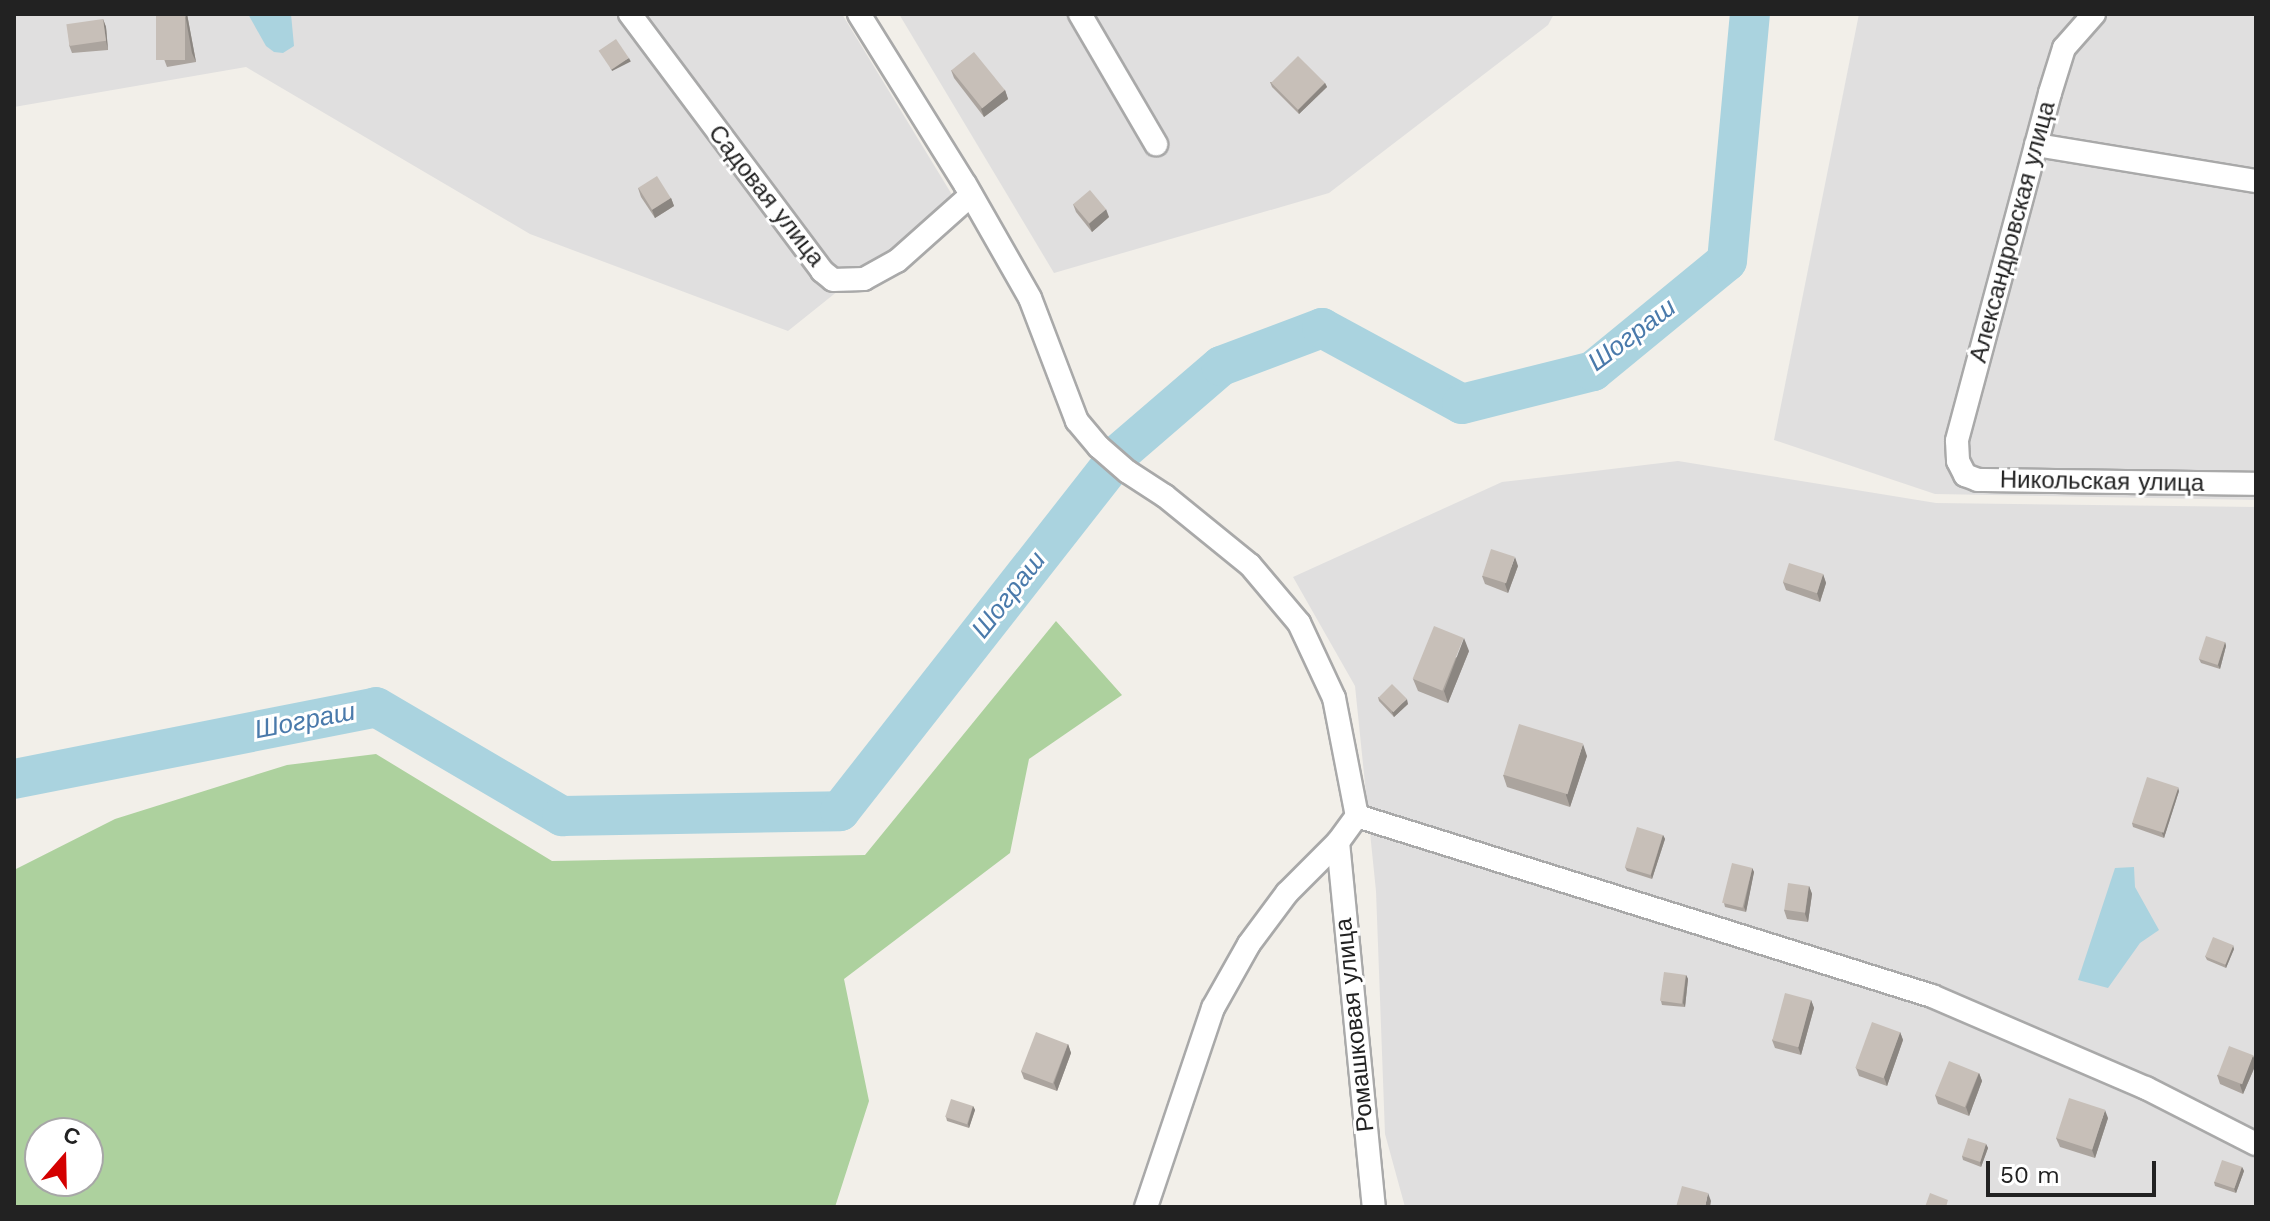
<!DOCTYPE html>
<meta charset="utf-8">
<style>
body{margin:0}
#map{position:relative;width:2270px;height:1221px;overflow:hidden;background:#f2efe9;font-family:"Work Sans",sans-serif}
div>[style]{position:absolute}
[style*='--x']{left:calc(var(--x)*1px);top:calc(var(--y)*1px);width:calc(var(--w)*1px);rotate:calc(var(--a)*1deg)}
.residential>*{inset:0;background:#e0dfdf}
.forest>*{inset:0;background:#add19e}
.water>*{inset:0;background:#aad3df}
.river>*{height:40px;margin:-20px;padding:0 20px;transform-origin:20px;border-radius:20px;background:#aad3df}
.roads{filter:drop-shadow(2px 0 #a9a9a9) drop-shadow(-2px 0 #a9a9a9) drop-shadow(0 2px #a9a9a9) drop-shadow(0 -2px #a9a9a9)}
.minor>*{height:22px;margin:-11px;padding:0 11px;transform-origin:11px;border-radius:11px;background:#fff}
.wall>*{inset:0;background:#aba49e}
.shaded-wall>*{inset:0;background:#8b8681;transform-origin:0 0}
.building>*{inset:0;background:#c7bfb8;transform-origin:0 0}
span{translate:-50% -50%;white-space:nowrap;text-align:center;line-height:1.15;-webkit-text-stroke:6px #fff;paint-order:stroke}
.street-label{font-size:24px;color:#222}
.water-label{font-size:26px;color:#4a7aab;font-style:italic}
.frame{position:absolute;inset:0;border:16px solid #222;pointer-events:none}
.north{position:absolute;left:24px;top:1117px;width:80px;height:80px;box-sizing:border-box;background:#fff;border:2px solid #a7a7a7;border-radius:50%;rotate:20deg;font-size:22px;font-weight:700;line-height:32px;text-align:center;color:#222}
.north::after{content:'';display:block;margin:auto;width:28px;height:36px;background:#d40000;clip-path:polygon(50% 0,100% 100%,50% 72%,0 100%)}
.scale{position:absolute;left:1986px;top:1161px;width:170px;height:36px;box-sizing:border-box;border:4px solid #222;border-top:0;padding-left:10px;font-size:24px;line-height:28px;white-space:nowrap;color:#222;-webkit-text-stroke:6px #fff;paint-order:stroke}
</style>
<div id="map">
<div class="residential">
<div style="clip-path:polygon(14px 14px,842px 14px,954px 198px,788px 331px,530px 234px,246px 67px,14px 107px)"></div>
<div style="clip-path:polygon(899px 14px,1554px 14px,1548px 25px,1329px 193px,1054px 273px)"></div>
<div style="clip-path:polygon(1859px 14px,2256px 14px,2256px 500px,1935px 494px,1774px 440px)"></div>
<div style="clip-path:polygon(1678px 461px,1936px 503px,2256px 507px,2256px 1207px,1405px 1207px,1385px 1134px,1376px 891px,1355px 686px,1293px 577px,1502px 482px)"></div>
</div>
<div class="forest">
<div style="clip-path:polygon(evenodd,1056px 621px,1122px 695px,1029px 759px,1010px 853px,844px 979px,869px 1101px,835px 1207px,14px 1207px,14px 870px,115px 819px,287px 765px,376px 754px,552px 861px,865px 855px,1056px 621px,40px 1133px,88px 1133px,88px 1181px,40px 1181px,40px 1133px)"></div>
</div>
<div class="water">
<div style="clip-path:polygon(248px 14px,291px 14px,294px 46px,283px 53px,274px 52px,266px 46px)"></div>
<div style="clip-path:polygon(2134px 867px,2135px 887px,2159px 930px,2140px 943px,2108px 988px,2078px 980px,2115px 868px)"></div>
</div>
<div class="river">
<div style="--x:14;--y:779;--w:369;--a:-11.2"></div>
<div style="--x:376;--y:707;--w:216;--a:30.4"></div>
<div style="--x:562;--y:816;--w:278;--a:-1"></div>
<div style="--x:840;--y:811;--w:456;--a:-51.9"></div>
<div style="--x:1121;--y:452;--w:132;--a:-40.7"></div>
<div style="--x:1221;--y:366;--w:108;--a:-20.6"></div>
<div style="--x:1322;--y:328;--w:159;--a:28.5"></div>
<div style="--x:1462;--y:404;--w:135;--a:-14.1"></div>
<div style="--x:1593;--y:371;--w:173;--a:-39.4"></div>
<div style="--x:1727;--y:261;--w:248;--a:-84.7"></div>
</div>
<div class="roads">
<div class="minor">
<div style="--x:630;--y:14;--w:321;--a:53.2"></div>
<div style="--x:822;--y:271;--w:14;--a:39"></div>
<div style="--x:833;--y:280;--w:31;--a:-2"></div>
<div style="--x:864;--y:279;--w:38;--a:-29"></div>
<div style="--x:897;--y:261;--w:99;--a:-41.7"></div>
<div style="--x:859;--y:14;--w:200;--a:58.1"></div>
<div style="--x:965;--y:184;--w:131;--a:60.3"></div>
<div style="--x:1030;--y:298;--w:132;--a:69.1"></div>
<div style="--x:1077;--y:421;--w:34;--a:50"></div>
<div style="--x:1099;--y:447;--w:38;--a:41"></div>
<div style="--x:1128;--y:472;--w:44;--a:33"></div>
<div style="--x:1165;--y:496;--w:109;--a:39.1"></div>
<div style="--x:1250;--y:565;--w:76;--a:49.8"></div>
<div style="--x:1299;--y:623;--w:83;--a:65"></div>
<div style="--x:1334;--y:698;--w:120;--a:79"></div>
<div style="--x:1357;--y:816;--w:603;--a:17.38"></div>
<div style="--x:1932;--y:996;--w:233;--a:23.3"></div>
<div style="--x:2146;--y:1088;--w:123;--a:27"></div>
<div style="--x:1080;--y:14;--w:151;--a:59.7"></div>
<div style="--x:2094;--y:14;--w:45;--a:131.4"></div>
<div style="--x:2064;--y:48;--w:47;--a:107.3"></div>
<div style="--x:2050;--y:93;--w:360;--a:105"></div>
<div style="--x:1957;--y:441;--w:20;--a:87"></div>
<div style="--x:1958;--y:461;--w:16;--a:63"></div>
<div style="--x:1965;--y:475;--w:14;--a:21"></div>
<div style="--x:1978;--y:480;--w:278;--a:0.8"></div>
<div style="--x:2036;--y:145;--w:223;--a:9.3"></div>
<div style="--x:1338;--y:842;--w:367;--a:84.4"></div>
<div style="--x:1146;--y:1207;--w:210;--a:-71.4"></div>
<div style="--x:1213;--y:1008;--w:73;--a:-60.6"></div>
<div style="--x:1249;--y:944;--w:64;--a:-53.3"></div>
<div style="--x:1287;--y:893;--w:72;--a:-45"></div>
<div style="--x:1338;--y:842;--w:32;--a:-54"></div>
</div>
</div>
<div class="wall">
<div style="clip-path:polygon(187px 14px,196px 62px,167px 67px,164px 59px)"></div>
<div style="clip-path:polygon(103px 19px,106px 27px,108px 50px,72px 53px,69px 45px)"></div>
<div style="clip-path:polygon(951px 70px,1005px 90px,1008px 99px,984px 117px,954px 78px)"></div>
<div style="clip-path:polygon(1270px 82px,1325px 83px,1327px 87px,1299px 114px,1272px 87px)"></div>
<div style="clip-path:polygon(638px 188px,671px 198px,674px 206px,655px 218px,641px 197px)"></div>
<div style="clip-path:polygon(1073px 204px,1109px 217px,1092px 232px,1076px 212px)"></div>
<div style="clip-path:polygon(1518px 566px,1508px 593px,1485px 584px,1482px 576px)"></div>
<div style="clip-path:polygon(1823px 574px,1826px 583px,1820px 602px,1786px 590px,1783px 582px)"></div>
<div style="clip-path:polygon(2225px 642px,2226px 646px,2220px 669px,2201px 663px,2199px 659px)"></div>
<div style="clip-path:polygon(1469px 651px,1448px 703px,1418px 691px,1413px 679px)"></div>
<div style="clip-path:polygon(1378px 697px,1408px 704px,1394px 717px,1379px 701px)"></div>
<div style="clip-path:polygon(1587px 756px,1570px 807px,1507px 787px,1503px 775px)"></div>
<div style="clip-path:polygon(2179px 791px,2164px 838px,2133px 827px,2132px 823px)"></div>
<div style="clip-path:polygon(1663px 835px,1665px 839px,1652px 879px,1627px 871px,1625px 867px)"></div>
<div style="clip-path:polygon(1752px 868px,1754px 872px,1746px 912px,1725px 907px,1724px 903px)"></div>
<div style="clip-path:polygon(1809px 886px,1812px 894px,1808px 922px,1787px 919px,1784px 910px)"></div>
<div style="clip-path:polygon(2234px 949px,2226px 968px,2207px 960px,2205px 956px)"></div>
<div style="clip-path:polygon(1686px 975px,1688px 979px,1685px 1007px,1662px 1005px,1661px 1001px)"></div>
<div style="clip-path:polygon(1811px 1000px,1814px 1008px,1801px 1055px,1775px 1048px,1772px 1040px)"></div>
<div style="clip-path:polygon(1900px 1032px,1903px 1040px,1887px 1086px,1859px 1076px,1856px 1068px)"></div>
<div style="clip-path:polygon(1068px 1044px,1071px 1053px,1057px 1091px,1024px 1079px,1021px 1071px)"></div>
<div style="clip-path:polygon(2256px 1064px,2243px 1094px,2220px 1084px,2217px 1075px)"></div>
<div style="clip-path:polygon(1979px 1073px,1982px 1081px,1969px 1116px,1938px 1104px,1935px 1095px)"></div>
<div style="clip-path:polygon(973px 1106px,975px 1110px,969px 1128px,947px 1121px,946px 1117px)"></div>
<div style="clip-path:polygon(2108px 1118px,2095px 1158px,2060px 1147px,2056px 1138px)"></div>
<div style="clip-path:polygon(1986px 1144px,1988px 1148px,1981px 1167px,1963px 1160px,1962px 1156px)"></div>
<div style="clip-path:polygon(2242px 1167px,2244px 1171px,2236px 1193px,2215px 1186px,2214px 1182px)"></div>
</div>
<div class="shaded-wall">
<div style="clip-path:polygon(185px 14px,187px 14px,196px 62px,192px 53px)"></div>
<div style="clip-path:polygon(103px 19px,106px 27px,108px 50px,106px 41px)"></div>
<div style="left:629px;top:58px;width:4px;height:21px;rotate:63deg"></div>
<div style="clip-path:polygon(1325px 83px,1327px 87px,1299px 114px,1298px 110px)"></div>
<div style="clip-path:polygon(1005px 90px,1008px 99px,984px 117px,981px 109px)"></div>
<div style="clip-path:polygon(671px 198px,674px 206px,655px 218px,652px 210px)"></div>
<div style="clip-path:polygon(1106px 209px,1109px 217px,1092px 232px,1089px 224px)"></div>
<div style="clip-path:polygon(1515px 557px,1518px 566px,1508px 593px,1505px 584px)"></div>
<div style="clip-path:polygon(1823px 574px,1826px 583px,1820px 602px,1817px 593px)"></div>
<div style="clip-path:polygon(1464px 638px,1469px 651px,1448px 703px,1444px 691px)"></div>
<div style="clip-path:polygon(2225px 642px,2226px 646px,2220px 669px,2218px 665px)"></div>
<div style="clip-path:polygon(1407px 699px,1408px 704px,1394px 717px,1392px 712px)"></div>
<div style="clip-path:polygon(1583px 744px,1587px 756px,1570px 807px,1566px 795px)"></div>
<div style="clip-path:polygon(2178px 787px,2179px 791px,2164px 838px,2162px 833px)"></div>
<div style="clip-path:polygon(1663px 835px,1665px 839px,1652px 879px,1651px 875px)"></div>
<div style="clip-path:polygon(1752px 868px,1754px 872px,1746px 912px,1744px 907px)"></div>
<div style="clip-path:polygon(1809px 886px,1812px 894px,1808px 922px,1805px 914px)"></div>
<div style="clip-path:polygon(2233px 945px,2234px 949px,2226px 968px,2225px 964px)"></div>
<div style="clip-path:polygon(1686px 975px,1688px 979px,1685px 1007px,1683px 1003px)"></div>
<div style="clip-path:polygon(1811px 1000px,1814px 1008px,1801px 1055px,1798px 1047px)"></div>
<div style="clip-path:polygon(1900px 1032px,1903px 1040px,1887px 1086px,1884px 1077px)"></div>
<div style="clip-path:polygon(1068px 1044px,1071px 1053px,1057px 1091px,1054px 1083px)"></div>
<div style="clip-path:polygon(2253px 1055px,2256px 1064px,2243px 1094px,2240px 1085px)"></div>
<div style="clip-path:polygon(1979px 1073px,1982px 1081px,1969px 1116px,1966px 1107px)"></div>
<div style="clip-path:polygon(973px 1106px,975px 1110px,969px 1128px,968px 1124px)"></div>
<div style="clip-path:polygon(2105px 1110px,2108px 1118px,2095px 1158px,2092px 1150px)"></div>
<div style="clip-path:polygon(1986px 1144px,1988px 1148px,1981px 1167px,1980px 1162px)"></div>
<div style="clip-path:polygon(2242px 1167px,2244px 1171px,2236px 1193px,2234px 1189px)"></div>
<div style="clip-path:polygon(1708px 1193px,1711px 1201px,1710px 1207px,1705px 1207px)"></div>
</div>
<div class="building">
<div style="left:156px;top:14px;width:29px;height:46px"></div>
<div style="left:103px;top:19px;width:22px;height:37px;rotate:82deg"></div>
<div style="left:616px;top:39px;width:23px;height:21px;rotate:56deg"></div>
<div style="left:974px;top:52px;width:49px;height:29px;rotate:51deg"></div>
<div style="left:1298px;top:56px;width:38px;height:38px;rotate:45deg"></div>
<div style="left:657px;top:176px;width:26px;height:22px;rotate:58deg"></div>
<div style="left:1090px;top:190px;width:25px;height:22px;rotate:50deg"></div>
<div style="left:1491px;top:549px;width:25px;height:28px;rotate:18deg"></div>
<div style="left:1789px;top:563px;width:36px;height:20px;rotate:18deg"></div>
<div style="left:1434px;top:626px;width:32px;height:57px;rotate:22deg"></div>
<div style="left:2206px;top:636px;width:20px;height:24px;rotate:18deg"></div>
<div style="left:1392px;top:684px;width:21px;height:19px;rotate:45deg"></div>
<div style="left:1519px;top:724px;width:67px;height:53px;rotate:17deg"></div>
<div style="left:2147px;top:777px;width:33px;height:48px;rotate:18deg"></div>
<div style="left:1637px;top:827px;width:27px;height:42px;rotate:17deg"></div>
<div style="left:1732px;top:863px;width:21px;height:41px;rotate:14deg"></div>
<div style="left:1788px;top:883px;width:21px;height:27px;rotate:8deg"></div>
<div style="left:2213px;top:937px;width:22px;height:21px;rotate:22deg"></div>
<div style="left:1664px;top:972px;width:22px;height:29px;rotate:8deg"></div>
<div style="left:1785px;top:993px;width:27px;height:49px;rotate:15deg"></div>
<div style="left:1872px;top:1022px;width:30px;height:49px;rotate:20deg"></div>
<div style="left:1036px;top:1032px;width:34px;height:42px;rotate:21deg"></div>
<div style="left:2229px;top:1046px;width:26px;height:31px;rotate:21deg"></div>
<div style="left:1949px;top:1061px;width:32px;height:37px;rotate:22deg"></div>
<div style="left:2069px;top:1098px;width:38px;height:42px;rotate:18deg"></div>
<div style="left:951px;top:1099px;width:23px;height:19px;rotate:18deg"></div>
<div style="left:1968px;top:1138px;width:19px;height:19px;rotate:18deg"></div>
<div style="left:2222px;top:1160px;width:21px;height:23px;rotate:19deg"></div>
<div style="clip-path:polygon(1682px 1186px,1708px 1193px,1705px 1207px,1676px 1207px)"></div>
<div style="clip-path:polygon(1930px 1193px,1948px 1200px,1946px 1207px,1925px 1207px)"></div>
</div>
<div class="street-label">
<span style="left:766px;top:196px;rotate:52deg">Садовая улица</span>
<span style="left:2013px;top:232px;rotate:-75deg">Александровская улица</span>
<span style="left:2102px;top:482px;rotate:1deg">Никольская улица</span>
<span style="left:1355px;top:1025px;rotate:-96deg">Ромашковая улица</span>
</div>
<div class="water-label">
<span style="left:1632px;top:335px;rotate:-37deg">Шограш</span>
<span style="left:1009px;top:595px;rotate:-52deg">Шограш</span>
<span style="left:305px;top:721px;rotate:-11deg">Шограш</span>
</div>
<div class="frame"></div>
<div class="north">С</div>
<div class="scale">50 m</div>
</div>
